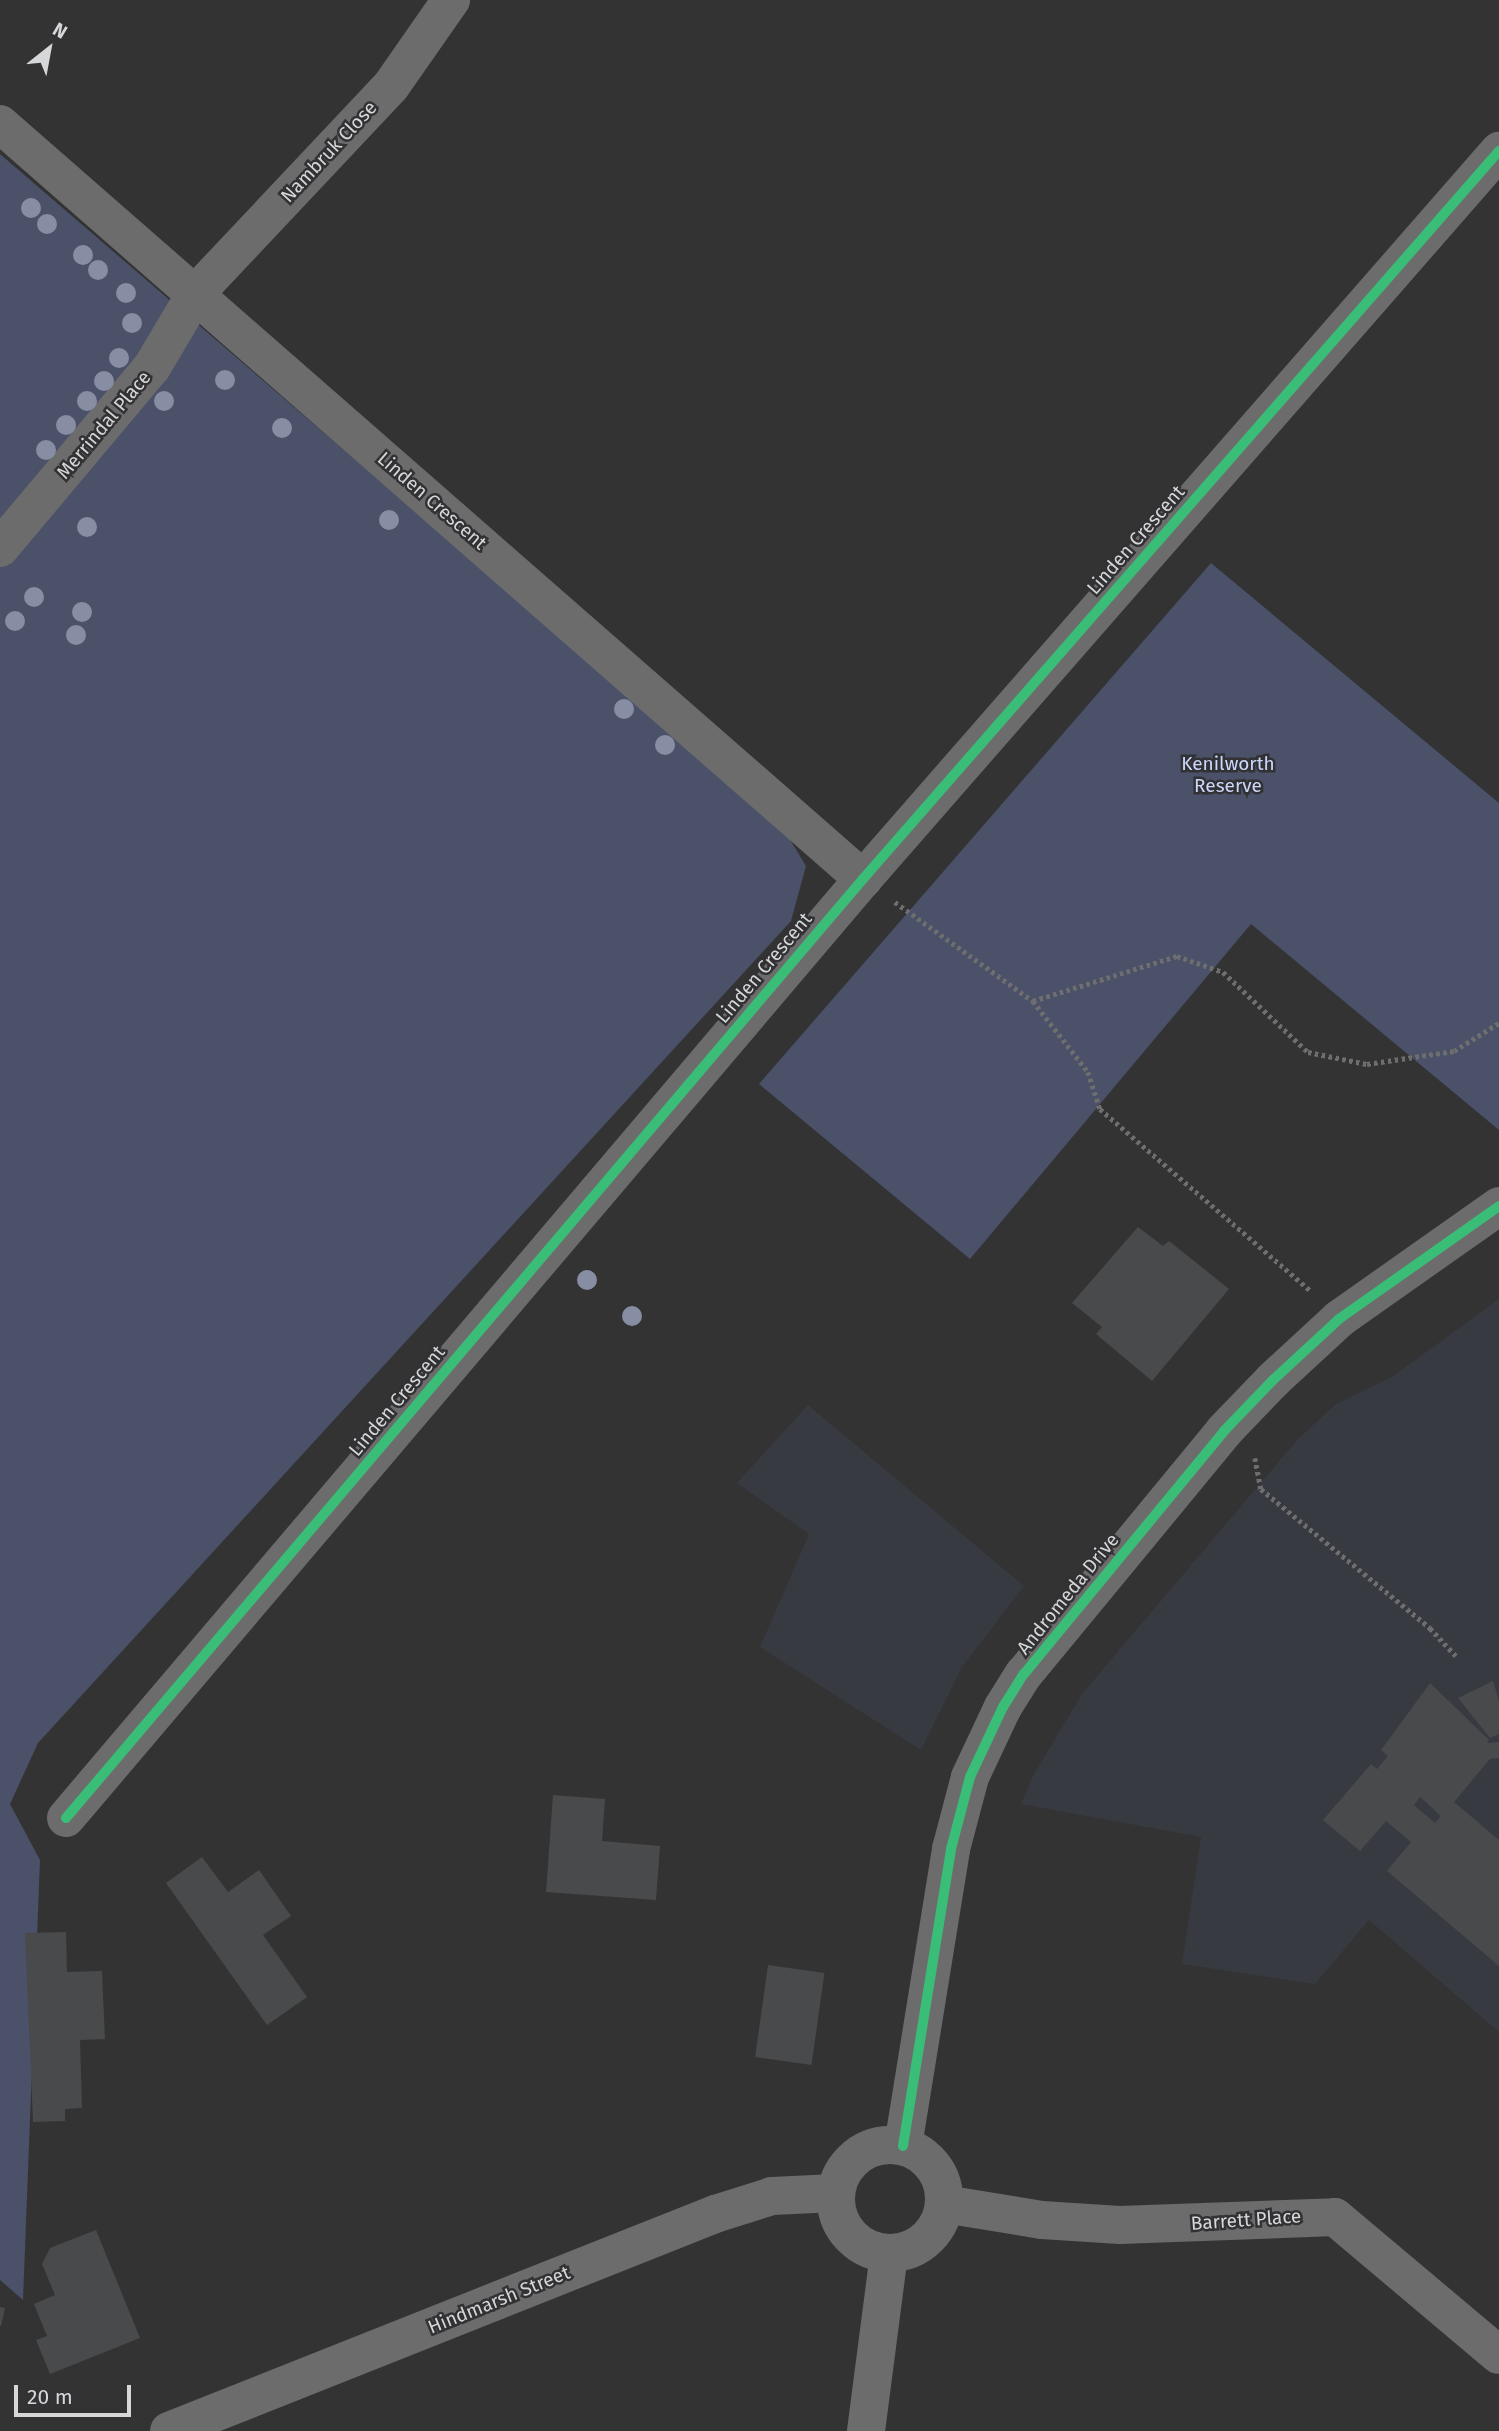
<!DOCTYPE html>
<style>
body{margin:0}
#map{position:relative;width:1499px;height:2431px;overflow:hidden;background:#333334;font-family:"Fira Sans",sans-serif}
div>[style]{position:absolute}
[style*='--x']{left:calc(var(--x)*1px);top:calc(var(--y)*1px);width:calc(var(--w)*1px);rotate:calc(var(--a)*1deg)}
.built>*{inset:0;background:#373a41}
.green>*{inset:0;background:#4a5169}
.building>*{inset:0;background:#494a4b;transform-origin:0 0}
.path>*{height:4.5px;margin-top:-2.25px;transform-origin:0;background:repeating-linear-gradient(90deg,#6e6e6e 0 3.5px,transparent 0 7px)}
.minor>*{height:38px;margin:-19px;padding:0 19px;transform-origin:19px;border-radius:19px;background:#6c6c6c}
.tertiary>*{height:38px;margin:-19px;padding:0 19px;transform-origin:19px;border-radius:19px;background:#6c6c6c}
.tertiary>.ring{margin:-19px;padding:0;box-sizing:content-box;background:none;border:38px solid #6c6c6c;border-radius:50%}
.cycleway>*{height:10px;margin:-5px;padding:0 5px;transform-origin:5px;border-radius:5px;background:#3abd76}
.trees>*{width:20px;height:20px;margin:-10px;border-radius:50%;background:#878da2}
span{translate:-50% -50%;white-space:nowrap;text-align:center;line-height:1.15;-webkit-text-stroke:5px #323235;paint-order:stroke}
.street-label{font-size:19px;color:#d6d7d8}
.park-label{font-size:19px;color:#ccd7fc}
.north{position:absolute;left:14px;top:14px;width:70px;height:70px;-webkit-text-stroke:5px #323235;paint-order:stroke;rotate:31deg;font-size:19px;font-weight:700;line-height:28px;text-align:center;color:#d6d7d8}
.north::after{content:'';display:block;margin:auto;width:24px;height:32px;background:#d6d7d8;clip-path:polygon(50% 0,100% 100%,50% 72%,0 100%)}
.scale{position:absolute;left:14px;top:2385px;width:117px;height:32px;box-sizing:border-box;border:4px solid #d6d7d8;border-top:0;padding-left:9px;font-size:21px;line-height:24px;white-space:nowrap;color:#d6d7d8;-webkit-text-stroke:5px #323235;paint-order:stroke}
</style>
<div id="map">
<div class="built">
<div style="clip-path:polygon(1499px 1299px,1499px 2032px,1369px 1920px,1315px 1984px,1182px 1964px,1201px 1837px,1021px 1804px,1034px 1774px,1082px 1694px,1297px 1440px,1336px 1404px,1392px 1377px)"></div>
<div style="clip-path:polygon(808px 1405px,1024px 1586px,962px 1667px,921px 1750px,760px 1647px,809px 1534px,737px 1483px)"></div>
</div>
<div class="green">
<div style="clip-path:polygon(0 154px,783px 828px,806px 866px,791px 921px,38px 1743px,10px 1804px,40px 1860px,23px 2300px,0 2280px)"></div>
<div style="clip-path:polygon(1211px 563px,1499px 803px,1499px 1130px,1251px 924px,970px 1259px,759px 1084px)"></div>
</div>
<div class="building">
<div style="clip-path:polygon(1138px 1227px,1163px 1246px,1169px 1241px,1229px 1289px,1152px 1381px,1096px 1334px,1102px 1327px,1072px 1303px)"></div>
<div style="clip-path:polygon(1493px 1681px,1499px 1701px,1499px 1734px,1490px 1738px,1458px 1698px)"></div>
<div style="clip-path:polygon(evenodd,1430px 1683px,1489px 1740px,1487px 1743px,1499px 1742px,1499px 1758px,1490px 1759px,1454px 1802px,1499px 1840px,1499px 1966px,1387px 1871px,1411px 1842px,1386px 1821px,1360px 1851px,1323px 1820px,1371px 1764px,1377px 1769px,1388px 1756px,1381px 1750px,1430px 1683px,1420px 1797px,1441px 1816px,1435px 1823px,1414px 1805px,1420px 1797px)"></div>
<div style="clip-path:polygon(553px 1795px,605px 1799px,602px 1841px,660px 1846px,656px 1900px,546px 1892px)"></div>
<div style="clip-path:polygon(202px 1857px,228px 1892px,259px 1870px,291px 1916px,263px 1935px,307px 1997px,267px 2025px,166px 1883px)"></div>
<div style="clip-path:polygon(66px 1932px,67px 1972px,102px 1971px,105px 2039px,80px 2040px,82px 2108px,65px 2109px,65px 2121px,33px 2122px,25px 1933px)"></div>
<div style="left:768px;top:1965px;width:57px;height:93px;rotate:8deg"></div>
<div style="clip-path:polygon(96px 2230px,140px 2338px,50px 2374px,36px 2340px,47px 2336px,34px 2304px,55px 2295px,42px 2264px,50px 2248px)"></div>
<div style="clip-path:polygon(0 2307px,5px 2308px,1px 2326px,0 2326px)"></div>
</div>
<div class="path">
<div style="--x:895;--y:902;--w:170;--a:35.7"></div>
<div style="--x:1033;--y:1001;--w:151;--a:-17.4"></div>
<div style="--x:1177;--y:956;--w:49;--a:19.2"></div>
<div style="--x:1223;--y:972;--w:117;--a:43.3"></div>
<div style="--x:1308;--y:1052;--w:60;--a:11.5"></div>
<div style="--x:1367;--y:1064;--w:88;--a:-8.5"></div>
<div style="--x:1454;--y:1051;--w:53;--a:-31.9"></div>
<div style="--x:1033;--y:1001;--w:90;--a:52.2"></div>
<div style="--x:1088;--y:1072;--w:39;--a:72"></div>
<div style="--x:1100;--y:1109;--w:280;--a:40.8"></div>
<div style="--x:1255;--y:1458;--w:32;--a:79"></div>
<div style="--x:1261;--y:1489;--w:219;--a:39.4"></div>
<div style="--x:1430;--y:1628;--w:38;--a:47"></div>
</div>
<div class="minor">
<div style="--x:0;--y:124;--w:1147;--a:41.18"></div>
<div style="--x:0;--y:548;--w:236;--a:-50"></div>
<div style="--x:152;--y:367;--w:86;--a:-59.3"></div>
<div style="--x:196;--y:293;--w:284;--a:-46.7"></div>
<div style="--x:391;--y:86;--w:105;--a:-55.1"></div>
<div style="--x:66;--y:1818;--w:1232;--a:-49.68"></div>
<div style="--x:863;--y:879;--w:967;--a:-48.86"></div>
<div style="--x:944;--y:2204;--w:99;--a:9.3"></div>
<div style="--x:1042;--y:2220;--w:78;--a:3.7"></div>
<div style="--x:1120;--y:2225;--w:215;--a:-2.1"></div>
<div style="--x:1335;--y:2217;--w:214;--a:40.1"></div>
</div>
<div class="tertiary">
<div class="ring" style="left:836px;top:2145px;width:70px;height:70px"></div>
<div style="--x:903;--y:2146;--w:301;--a:-80.8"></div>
<div style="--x:951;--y:1849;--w:74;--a:-75.2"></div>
<div style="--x:970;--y:1777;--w:77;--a:-64.8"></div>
<div style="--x:1003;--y:1707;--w:39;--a:-58"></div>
<div style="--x:1024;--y:1674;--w:315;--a:-50.5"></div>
<div style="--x:1224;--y:1431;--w:71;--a:-46.1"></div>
<div style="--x:1273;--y:1380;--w:90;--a:-42.7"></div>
<div style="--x:1339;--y:1319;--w:196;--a:-35.2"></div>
<div style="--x:169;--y:2431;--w:588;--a:-21.67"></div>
<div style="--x:715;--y:2214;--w:60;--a:-17.5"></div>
<div style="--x:772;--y:2196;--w:63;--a:-2.7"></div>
<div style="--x:866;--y:2431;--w:179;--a:-82.6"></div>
</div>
<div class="cycleway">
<div style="--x:66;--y:1818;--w:1232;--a:-49.68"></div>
<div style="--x:863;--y:879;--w:967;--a:-48.86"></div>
<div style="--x:903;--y:2146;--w:301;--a:-80.8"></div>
<div style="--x:951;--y:1849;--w:74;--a:-75.2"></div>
<div style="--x:970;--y:1777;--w:77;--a:-64.8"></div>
<div style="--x:1003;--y:1707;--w:39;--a:-58"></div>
<div style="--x:1024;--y:1674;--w:315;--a:-50.5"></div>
<div style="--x:1224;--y:1431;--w:71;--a:-46.1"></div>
<div style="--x:1273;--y:1380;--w:90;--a:-42.7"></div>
<div style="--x:1339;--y:1319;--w:196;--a:-35.2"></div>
</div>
<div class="trees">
<div style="left:31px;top:208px"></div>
<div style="left:47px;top:224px"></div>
<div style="left:83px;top:255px"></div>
<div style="left:98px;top:270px"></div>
<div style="left:126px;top:293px"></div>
<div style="left:132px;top:323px"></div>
<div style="left:119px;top:358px"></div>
<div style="left:225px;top:380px"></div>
<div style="left:104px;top:381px"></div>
<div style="left:87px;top:401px"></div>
<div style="left:164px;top:401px"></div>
<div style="left:66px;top:425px"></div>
<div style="left:282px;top:428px"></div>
<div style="left:46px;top:450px"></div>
<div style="left:389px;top:520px"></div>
<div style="left:87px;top:527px"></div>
<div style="left:34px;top:597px"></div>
<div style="left:82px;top:612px"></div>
<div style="left:15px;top:621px"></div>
<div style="left:76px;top:635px"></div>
<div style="left:624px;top:709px"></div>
<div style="left:665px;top:745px"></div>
<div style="left:587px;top:1280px"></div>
<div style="left:632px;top:1316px"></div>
</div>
<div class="street-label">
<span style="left:329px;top:152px;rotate:-47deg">Nambruk Close</span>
<span style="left:104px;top:425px;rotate:-50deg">Merrindal Place</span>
<span style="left:432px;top:501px;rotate:41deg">Linden Crescent</span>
<span style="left:1136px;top:540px;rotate:-49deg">Linden Crescent</span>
<span style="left:764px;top:968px;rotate:-50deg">Linden Crescent</span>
<span style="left:397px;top:1401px;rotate:-50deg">Linden Crescent</span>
<span style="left:1068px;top:1594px;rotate:-51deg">Andromeda Drive</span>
<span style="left:1246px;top:2220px;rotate:-4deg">Barrett Place</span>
<span style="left:499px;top:2300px;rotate:-22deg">Hindmarsh Street</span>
</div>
<div class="park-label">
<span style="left:1228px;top:775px">Kenilworth<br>Reserve</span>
</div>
<div class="north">N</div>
<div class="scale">20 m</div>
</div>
